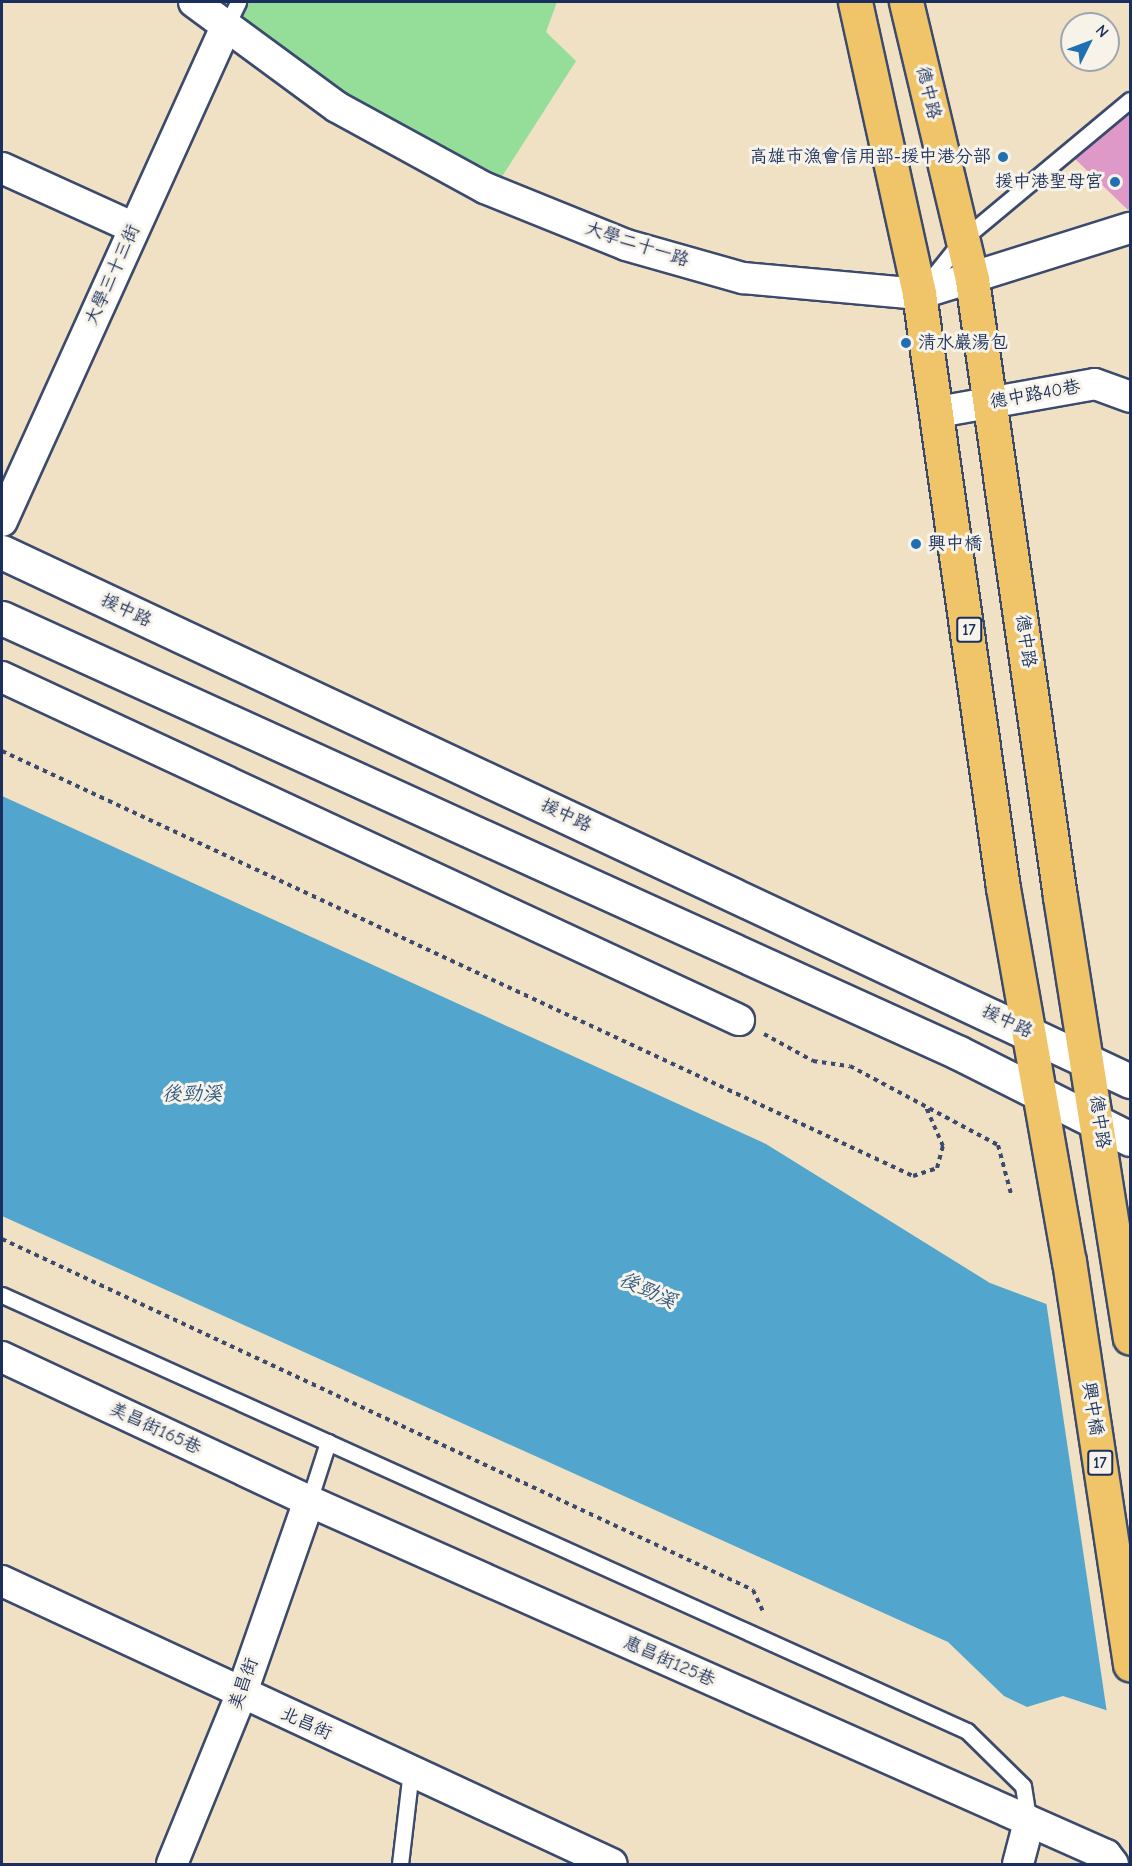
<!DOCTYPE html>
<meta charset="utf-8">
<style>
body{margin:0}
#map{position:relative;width:1132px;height:1866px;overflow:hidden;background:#f0e1c4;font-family:"Comic Neue","LXGW WenKai TC",sans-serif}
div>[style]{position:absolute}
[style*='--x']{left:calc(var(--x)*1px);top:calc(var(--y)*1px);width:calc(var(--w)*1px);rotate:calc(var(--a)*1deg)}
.green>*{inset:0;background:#94de9a}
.water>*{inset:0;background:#52a6ce}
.pier>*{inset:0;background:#f0e1c4}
.building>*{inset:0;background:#df99c9}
.path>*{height:4px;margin-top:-2px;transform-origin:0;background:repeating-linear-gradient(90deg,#3b4a6d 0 4.5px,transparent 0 9px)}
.roads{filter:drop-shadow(2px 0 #3b4a6d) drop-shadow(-2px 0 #3b4a6d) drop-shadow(0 2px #3b4a6d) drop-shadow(0 -2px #3b4a6d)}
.service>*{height:15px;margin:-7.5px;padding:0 7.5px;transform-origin:7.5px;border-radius:7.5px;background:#fff}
.minor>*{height:30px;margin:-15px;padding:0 15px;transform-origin:15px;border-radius:15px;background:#fff}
.tertiary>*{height:33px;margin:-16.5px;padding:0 16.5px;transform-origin:16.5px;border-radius:16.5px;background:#fff}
.primary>*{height:33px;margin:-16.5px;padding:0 16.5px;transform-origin:16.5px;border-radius:16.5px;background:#f0c469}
.dots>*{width:16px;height:16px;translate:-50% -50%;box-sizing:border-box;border:3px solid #f7f3e8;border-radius:50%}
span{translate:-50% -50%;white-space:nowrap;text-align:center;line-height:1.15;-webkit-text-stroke:6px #f7f3e8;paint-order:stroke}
.shield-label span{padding:2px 4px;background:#f7f3e8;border:2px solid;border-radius:4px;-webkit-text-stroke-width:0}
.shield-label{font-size:16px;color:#1b2f5e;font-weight:700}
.street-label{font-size:18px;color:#1b2f5e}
.poi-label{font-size:18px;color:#1b2f5e}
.right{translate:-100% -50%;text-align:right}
.left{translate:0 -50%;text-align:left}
.water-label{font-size:20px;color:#2e5985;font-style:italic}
.frame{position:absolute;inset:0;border:3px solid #1b2f5e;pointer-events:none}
.north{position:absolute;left:1060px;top:12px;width:60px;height:60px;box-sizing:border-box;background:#f7f3e8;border:2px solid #9fa5b1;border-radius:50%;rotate:48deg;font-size:16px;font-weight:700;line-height:24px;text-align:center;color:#1b2f5e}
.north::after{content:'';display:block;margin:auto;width:21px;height:27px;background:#1f6fb2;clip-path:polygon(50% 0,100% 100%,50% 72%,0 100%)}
</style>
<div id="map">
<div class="green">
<div style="clip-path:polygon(206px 2px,557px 2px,546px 32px,576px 61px,494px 189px,426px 154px)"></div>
</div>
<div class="water">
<div style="clip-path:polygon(2px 796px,766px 1144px,990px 1283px,1130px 1335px,1130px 1718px,1063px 1696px,1027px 1707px,1004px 1696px,948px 1642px,2px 1216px)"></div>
</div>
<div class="pier">
<div style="clip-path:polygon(1046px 1301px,1130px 1332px,1130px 1721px,1107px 1713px)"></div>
</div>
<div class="building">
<div style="clip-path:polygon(1130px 107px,1130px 207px,1128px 210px,1073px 157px)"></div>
</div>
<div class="path">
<div style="--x:2;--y:751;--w:1005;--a:25.01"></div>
<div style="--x:913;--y:1176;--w:25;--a:-18"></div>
<div style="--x:937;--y:1168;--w:23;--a:-75"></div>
<div style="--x:943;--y:1146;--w:45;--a:-113.7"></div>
<div style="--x:764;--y:1034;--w:56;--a:28.9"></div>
<div style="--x:813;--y:1061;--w:37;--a:8"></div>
<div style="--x:850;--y:1066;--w:168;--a:28.1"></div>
<div style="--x:998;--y:1145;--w:51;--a:75.1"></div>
<div style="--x:2;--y:1239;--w:829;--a:25.05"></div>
<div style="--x:753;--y:1590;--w:26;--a:65"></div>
</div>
<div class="roads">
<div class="service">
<div style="--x:225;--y:29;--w:30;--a:-64"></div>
<div style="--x:923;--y:289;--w:64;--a:-51.3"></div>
<div style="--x:963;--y:239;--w:217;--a:-39.8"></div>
<div style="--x:2;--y:1295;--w:1059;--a:24.31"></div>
<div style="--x:967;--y:1731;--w:78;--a:44.5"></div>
<div style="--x:1023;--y:1786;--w:36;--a:81"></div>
<div style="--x:309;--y:1501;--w:62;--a:-72.1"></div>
<div style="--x:400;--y:1864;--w:94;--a:-83.3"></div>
</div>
<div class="minor">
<div style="--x:194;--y:2;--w:177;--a:36.3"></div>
<div style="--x:337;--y:107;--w:169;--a:28.7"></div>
<div style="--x:485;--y:188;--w:152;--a:22"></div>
<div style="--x:626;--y:245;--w:122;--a:15.8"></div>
<div style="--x:743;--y:278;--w:177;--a:5.2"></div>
<div style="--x:919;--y:294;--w:221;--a:-17.4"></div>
<div style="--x:2;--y:168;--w:145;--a:24.4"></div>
<div style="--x:938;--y:412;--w:159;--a:-10.1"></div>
<div style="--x:1095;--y:384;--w:37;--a:20"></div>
<div style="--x:2;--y:521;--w:540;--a:-65.62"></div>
<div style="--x:2;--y:677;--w:813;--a:24.96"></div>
<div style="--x:2;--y:1357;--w:339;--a:25.1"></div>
<div style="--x:309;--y:1501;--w:872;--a:23.95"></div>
<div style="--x:1106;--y:1855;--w:11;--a:52"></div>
<div style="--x:2;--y:1581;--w:672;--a:24.89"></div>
<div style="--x:172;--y:1864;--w:183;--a:-67.8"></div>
<div style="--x:241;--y:1695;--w:206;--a:-70.7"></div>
<div style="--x:1018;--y:1864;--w:43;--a:-75.3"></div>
</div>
<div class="tertiary">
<div style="--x:2;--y:552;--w:1246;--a:25.13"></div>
<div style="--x:2;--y:618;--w:1051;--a:24.44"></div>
<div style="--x:959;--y:1053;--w:191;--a:26.7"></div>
</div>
<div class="primary">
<div style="--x:855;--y:2;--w:299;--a:77.6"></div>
<div style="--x:919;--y:294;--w:600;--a:81.95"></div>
<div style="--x:1003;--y:888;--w:379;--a:80"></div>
<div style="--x:1069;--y:1261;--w:408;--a:81.4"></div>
<div style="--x:906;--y:2;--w:286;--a:76.6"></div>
<div style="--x:972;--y:280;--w:623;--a:81.88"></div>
<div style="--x:1060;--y:897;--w:446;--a:81"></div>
</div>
</div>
<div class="dots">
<div style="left:1003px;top:157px;background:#1f6fb2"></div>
<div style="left:1115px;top:182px;background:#1f6fb2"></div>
<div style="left:906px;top:343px;background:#1f6fb2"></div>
<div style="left:916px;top:544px;background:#1f6fb2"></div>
</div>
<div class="shield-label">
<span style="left:969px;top:630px">17</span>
<span style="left:1100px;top:1463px">17</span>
</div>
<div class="street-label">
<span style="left:928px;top:93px;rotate:77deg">德中路</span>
<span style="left:637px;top:245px;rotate:18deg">大學二十一路</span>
<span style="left:113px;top:275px;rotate:-66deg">大學三十三街</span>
<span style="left:1035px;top:395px;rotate:-10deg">德中路40巷</span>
<span style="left:126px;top:611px;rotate:25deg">援中路</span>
<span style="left:1025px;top:641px;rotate:82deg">德中路</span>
<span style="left:566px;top:816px;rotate:25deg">援中路</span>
<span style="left:1007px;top:1022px;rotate:25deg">援中路</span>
<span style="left:1099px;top:1122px;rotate:82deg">德中路</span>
<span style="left:1092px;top:1409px;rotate:81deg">興中橋</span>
<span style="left:155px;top:1429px;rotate:25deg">美昌街165巷</span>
<span style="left:669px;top:1662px;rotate:24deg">惠昌街125巷</span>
<span style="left:244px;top:1684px;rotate:-70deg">美昌街</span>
<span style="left:306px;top:1724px;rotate:24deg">北昌街</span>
</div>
<div class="poi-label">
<span class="right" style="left:991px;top:157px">高雄市漁會信用部-援中港分部</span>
<span class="right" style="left:1103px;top:182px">援中港聖母宮</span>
<span class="left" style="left:918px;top:343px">清水巖湯包</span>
<span class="left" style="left:928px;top:544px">興中橋</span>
</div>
<div class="water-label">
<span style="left:192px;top:1093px">後勁溪</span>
<span style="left:648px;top:1290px;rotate:25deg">後勁溪</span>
</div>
<div class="frame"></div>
<div class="north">N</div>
</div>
